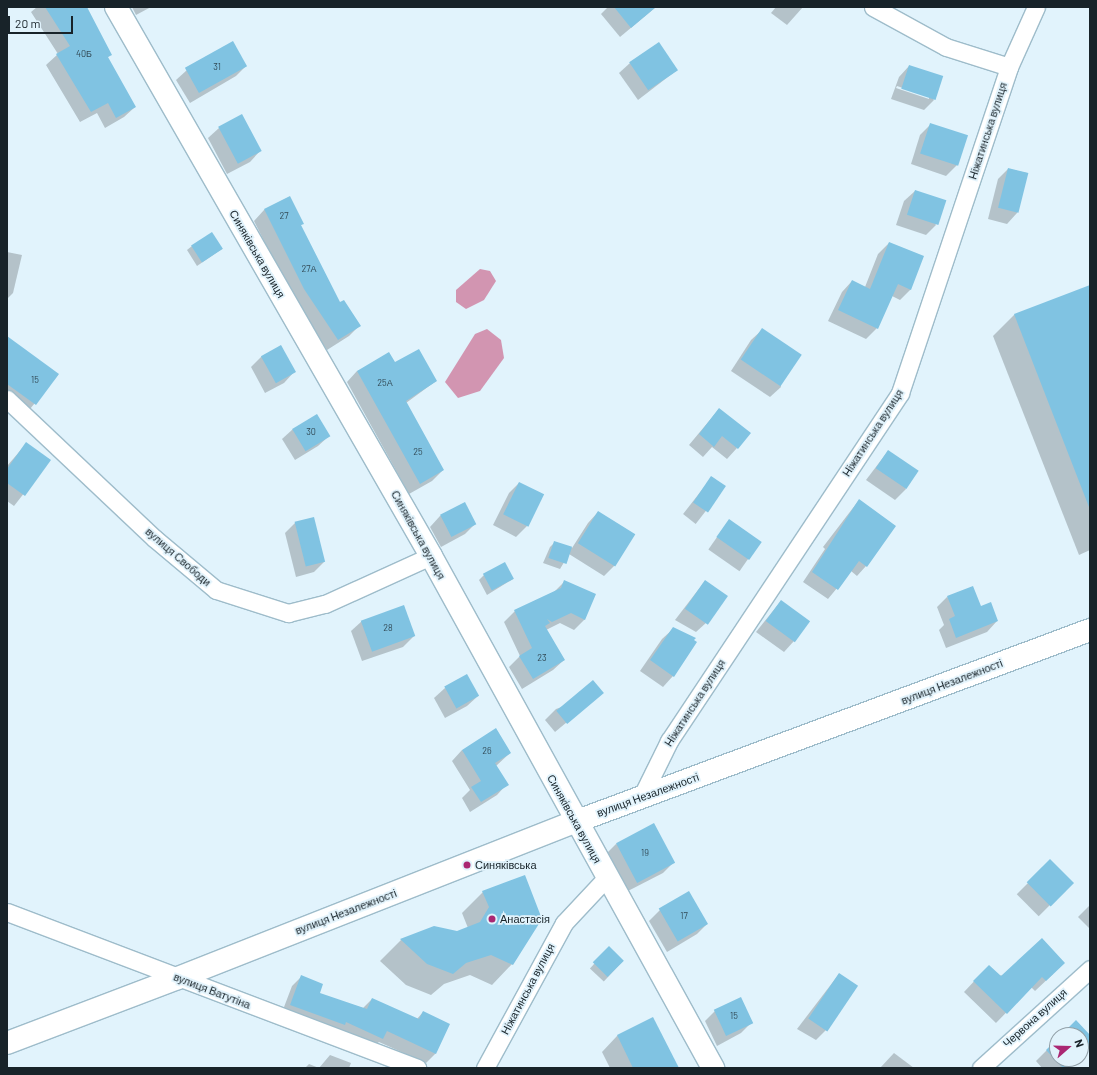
<!DOCTYPE html>
<meta charset="utf-8">
<style>
body{margin:0}
#map{position:relative;width:1097px;height:1075px;overflow:hidden;background:#e1f3fc;font-family:Barlow,sans-serif}
div>[style]{position:absolute}
[style*='--x']{left:calc(var(--x)*1px);top:calc(var(--y)*1px);width:calc(var(--w)*1px);rotate:calc(var(--a)*1deg)}
.water>*{inset:0;background:#d295b1}
.shadow>*{inset:0;background:#0003;transform-origin:0 0}
.building>*{inset:0;background:#80c3e2;transform-origin:0 0}
.roads{filter:drop-shadow(1px 0 #9ebcca) drop-shadow(-1px 0 #9ebcca) drop-shadow(0 1px #9ebcca) drop-shadow(0 -1px #9ebcca)}
.minor>*{height:17px;margin:-8.5px;padding:0 8.5px;transform-origin:8.5px;border-radius:8.5px;background:#fff}
.tertiary>*{height:22px;margin:-11px;padding:0 11px;transform-origin:11px;border-radius:11px;background:#fff}
.dots>*{width:11px;height:11px;translate:-50% -50%;box-sizing:border-box;border:2px solid #e1f3fc;border-radius:50%}
span{translate:-50% -50%;white-space:nowrap;text-align:center;line-height:1.15;-webkit-text-stroke:3.5px #e1f3fc;paint-order:stroke}
.number-label{font-size:9px;color:#324b57}
.number-label span{-webkit-text-stroke-width:0}
.street-label{font-size:11px;color:#182329}
.poi-label{font-size:11px;color:#182329}
.left{translate:0 -50%;text-align:left}
.frame{position:absolute;inset:0;border:8px solid #182329;pointer-events:none}
.north{position:absolute;left:1049px;top:1027px;width:40px;height:40px;box-sizing:border-box;background:#e1f3fc;border:1px solid #91a0a8;border-radius:50%;rotate:70deg;font-size:11px;font-weight:700;line-height:16px;text-align:center;color:#182329}
.north::after{content:'';display:block;margin:auto;width:14px;height:18px;background:#aa2773;clip-path:polygon(50% 0,100% 100%,50% 72%,0 100%)}
.scale{position:absolute;left:8px;top:16px;width:65px;height:18px;box-sizing:border-box;border:2px solid #182329;border-top:0;padding-left:5px;font-size:12px;line-height:14px;white-space:nowrap;color:#182329;-webkit-text-stroke:3px #e1f3fc;paint-order:stroke}
</style>
<div id="map">
<div class="water">
<div style="clip-path:polygon(480px 269px,490px 271px,496px 281px,484px 300px,466px 309px,456px 302px,456px 290px)"></div>
<div style="clip-path:polygon(487px 329px,501px 340px,504px 358px,480px 391px,458px 398px,445px 382px,475px 334px)"></div>
</div>
<div class="shadow">
<div style="clip-path:polygon(37px 7px,84px 7px,110px 55px,107px 58px,135px 107px,124px 117px,105px 128px,97px 113px,80px 122px,46px 65px,58px 54px,31px 12px)"></div>
<div style="clip-path:polygon(132px 7px,151px 7px,136px 15px)"></div>
<div style="clip-path:polygon(608px 7px,656px 7px,620px 37px,601px 14px)"></div>
<div style="clip-path:polygon(776px 7px,803px 7px,787px 25px,771px 13px)"></div>
<div style="clip-path:polygon(630px 63px,677px 70px,638px 100px,619px 73px)"></div>
<div style="clip-path:polygon(246px 66px,236px 76px,190px 103px,176px 80px,187px 70px)"></div>
<div style="clip-path:polygon(evenodd,909px 66px,934px 100px,924px 110px,891px 99px,899px 77px,909px 66px,897px 86px,929px 97px,929px 99px,896px 88px,897px 86px)"></div>
<div style="clip-path:polygon(931px 124px,957px 165px,946px 176px,911px 164px,920px 135px)"></div>
<div style="clip-path:polygon(219px 128px,260px 151px,250px 162px,227px 174px,208px 138px)"></div>
<div style="clip-path:polygon(1008px 169px,1027px 173px,1017px 213px,1007px 224px,988px 219px,998px 179px)"></div>
<div style="clip-path:polygon(915px 191px,936px 225px,926px 235px,896px 225px,904px 201px)"></div>
<div style="clip-path:polygon(289px 197px,303px 223px,300px 226px,340px 304px,359px 326px,349px 336px,327px 350px,293px 299px,254px 221px,264px 210px)"></div>
<div style="clip-path:polygon(889px 243px,911px 289px,900px 300px,892px 296px,877px 328px,866px 339px,828px 321px,842px 292px,852px 281px,865px 287px,878px 254px)"></div>
<div style="clip-path:polygon(192px 246px,222px 249px,197px 266px,187px 250px)"></div>
<div style="clip-path:polygon(7px 252px,22px 255px,13px 293px,7px 299px)"></div>
<div style="clip-path:polygon(1090px 286px,1090px 550px,1079px 555px,993px 336px,1014px 315px)"></div>
<div style="clip-path:polygon(762px 330px,781px 387px,770px 397px,731px 371px,751px 340px)"></div>
<div style="clip-path:polygon(7px 339px,58px 375px,25px 415px,7px 402px)"></div>
<div style="clip-path:polygon(281px 346px,294px 372px,284px 383px,265px 393px,251px 367px,261px 357px)"></div>
<div style="clip-path:polygon(394px 364px,436px 381px,406px 403px,443px 470px,432px 481px,409px 494px,347px 382px,357px 371px)"></div>
<div style="clip-path:polygon(719px 409px,737px 448px,727px 459px,712px 447px,703px 457px,689px 445px)"></div>
<div style="clip-path:polygon(293px 429px,329px 436px,318px 446px,295px 460px,282px 439px)"></div>
<div style="clip-path:polygon(26px 444px,50px 460px,14px 506px,7px 501px,7px 466px)"></div>
<div style="clip-path:polygon(888px 451px,906px 489px,895px 500px,866px 480px)"></div>
<div style="left:712px;top:477px;width:16px;height:47px;rotate:38deg"></div>
<div style="clip-path:polygon(519px 483px,527px 526px,516px 537px,493px 525px,509px 493px)"></div>
<div style="clip-path:polygon(859px 500px,895px 526px,866px 566px,857px 576px,851px 571px,828px 599px,803px 582px,825px 549px,823px 547px)"></div>
<div style="clip-path:polygon(464px 503px,475px 524px,465px 534px,441px 547px,430px 527px,440px 516px)"></div>
<div style="clip-path:polygon(598px 512px,615px 565px,604px 576px,569px 554px,560px 569px,543px 563px,550px 547px,555px 542px,572px 548px,588px 523px)"></div>
<div style="clip-path:polygon(313px 518px,324px 562px,314px 572px,296px 577px,285px 533px,295px 523px)"></div>
<div style="left:729px;top:520px;width:38px;height:36px;rotate:35deg"></div>
<div style="clip-path:polygon(484px 575px,513px 579px,487px 595px,479px 580px)"></div>
<div style="clip-path:polygon(565px 581px,585px 619px,574px 630px,560px 623px,546px 630px,564px 660px,553px 670px,522px 689px,509px 667px,520px 656px,504px 622px,515px 611px,554px 592px)"></div>
<div style="clip-path:polygon(705px 581px,707px 622px,696px 632px,675px 620px)"></div>
<div style="clip-path:polygon(947px 597px,980px 607px,997px 621px,987px 632px,946px 648px,939px 630px,944px 625px,937px 607px)"></div>
<div style="clip-path:polygon(781px 601px,794px 641px,784px 652px,756px 632px)"></div>
<div style="clip-path:polygon(362px 621px,414px 636px,403px 647px,362px 661px,351px 631px)"></div>
<div style="clip-path:polygon(673px 629px,673px 676px,663px 687px,640px 671px,662px 639px)"></div>
<div style="clip-path:polygon(445px 688px,478px 696px,467px 706px,445px 718px,434px 698px)"></div>
<div style="clip-path:polygon(602px 693px,555px 732px,545px 720px,556px 709px)"></div>
<div style="clip-path:polygon(462px 750px,510px 753px,496px 766px,507px 784px,497px 795px,470px 812px,462px 798px,470px 790px,452px 761px)"></div>
<div style="clip-path:polygon(616px 844px,674px 862px,663px 873px,626px 892px,606px 854px)"></div>
<div style="left:1050px;top:861px;width:31px;height:47px;rotate:45deg"></div>
<div style="clip-path:polygon(524px 877px,512px 964px,492px 985px,470px 975px,444px 984px,431px 995px,406px 985px,380px 961px,401px 940px,435px 927px,457px 932px,468px 928px,462px 913px,483px 892px)"></div>
<div style="clip-path:polygon(689px 893px,707px 924px,697px 934px,667px 952px,649px 921px,660px 910px)"></div>
<div style="clip-path:polygon(1090px 905px,1090px 929px,1078px 917px)"></div>
<div style="left:609px;top:948px;width:19px;height:28px;rotate:43deg"></div>
<div style="clip-path:polygon(839px 974px,827px 1029px,816px 1040px,797px 1029px)"></div>
<div style="clip-path:polygon(1053px 974px,1035px 991px,1031px 987px,996px 1023px,964px 992px,979px 976px)"></div>
<div style="clip-path:polygon(302px 976px,318px 994px,363px 1008px,372px 999px,417px 1019px,423px 1012px,436px 1053px,426px 1063px,379px 1042px,372px 1048px,281px 1015px,292px 986px)"></div>
<div style="clip-path:polygon(715px 1011px,752px 1022px,741px 1033px,717px 1046px,705px 1021px)"></div>
<div style="clip-path:polygon(653px 1018px,671px 1068px,610px 1068px,602px 1052px,617px 1036px)"></div>
<div style="clip-path:polygon(1057px 1040px,1057px 1059px,1076px 1059px,1067px 1068px,1042px 1068px,1036px 1061px)"></div>
<div style="clip-path:polygon(894px 1053px,914px 1068px,880px 1068px)"></div>
<div style="clip-path:polygon(330px 1055px,351px 1063px,349px 1068px,305px 1068px,309px 1064px,319px 1068px)"></div>
</div>
<div class="building">
<div style="clip-path:polygon(45px 7px,87px 7px,112px 55px,108px 57px,136px 107px,116px 118px,108px 103px,91px 112px,56px 54px,70px 46px)"></div>
<div style="clip-path:polygon(614px 7px,656px 7px,631px 28px)"></div>
<div style="left:233px;top:41px;width:29px;height:55px;rotate:61deg"></div>
<div style="left:659px;top:42px;width:34px;height:36px;rotate:56deg"></div>
<div style="left:909px;top:65px;width:36px;height:25px;rotate:18deg"></div>
<div style="left:242px;top:114px;width:42px;height:27px;rotate:62deg"></div>
<div style="left:930px;top:123px;width:40px;height:32px;rotate:18deg"></div>
<div style="left:1008px;top:168px;width:21px;height:41px;rotate:14deg"></div>
<div style="left:915px;top:190px;width:33px;height:26px;rotate:18deg"></div>
<div style="clip-path:polygon(290px 196px,304px 224px,301px 225px,340px 302px,344px 300px,361px 326px,338px 340px,304px 289px,264px 209px)"></div>
<div style="left:212px;top:232px;width:20px;height:25px;rotate:57deg"></div>
<div style="clip-path:polygon(889px 242px,924px 256px,911px 290px,898px 284px,878px 329px,838px 310px,852px 280px,870px 289px)"></div>
<div style="clip-path:polygon(1090px 285px,1090px 506px,1089px 507px,1014px 314px)"></div>
<div style="left:762px;top:328px;width:48px;height:38px;rotate:34deg"></div>
<div style="clip-path:polygon(7px 336px,59px 374px,36px 405px,7px 384px)"></div>
<div style="left:281px;top:345px;width:31px;height:23px;rotate:61deg"></div>
<div style="clip-path:polygon(419px 349px,437px 381px,406px 401px,444px 470px,420px 484px,357px 371px,389px 352px,395px 362px)"></div>
<div style="clip-path:polygon(719px 408px,751px 433px,738px 449px,722px 436px,714px 447px,699px 434px)"></div>
<div style="left:317px;top:414px;width:26px;height:29px;rotate:59deg"></div>
<div style="clip-path:polygon(26px 442px,51px 460px,25px 496px,7px 483px,7px 469px)"></div>
<div style="left:888px;top:450px;width:37px;height:22px;rotate:34deg"></div>
<div style="left:711px;top:476px;width:18px;height:32px;rotate:34deg"></div>
<div style="left:519px;top:482px;width:28px;height:36px;rotate:26deg"></div>
<div style="clip-path:polygon(859px 499px,896px 526px,867px 567px,859px 561px,838px 590px,812px 572px)"></div>
<div style="left:465px;top:502px;width:25px;height:28px;rotate:63deg"></div>
<div style="left:598px;top:511px;width:44px;height:38px;rotate:32deg"></div>
<div style="left:314px;top:517px;width:46px;height:20px;rotate:76deg"></div>
<div style="left:729px;top:519px;width:40px;height:22px;rotate:35deg"></div>
<div style="left:554px;top:541px;width:19px;height:18px;rotate:18deg"></div>
<div style="left:505px;top:562px;width:19px;height:25px;rotate:62deg"></div>
<div style="clip-path:polygon(564px 580px,596px 594px,585px 620px,571px 613px,552px 622px,547px 619px,550px 623px,545px 626px,565px 660px,533px 679px,519px 656px,532px 648px,514px 610px,561px 588px)"></div>
<div style="left:705px;top:580px;width:28px;height:35px;rotate:35deg"></div>
<div style="clip-path:polygon(973px 586px,981px 606px,991px 602px,998px 621px,956px 638px,949px 619px,955px 616px,947px 596px)"></div>
<div style="left:781px;top:600px;width:36px;height:26px;rotate:36deg"></div>
<div style="left:404px;top:605px;width:33px;height:46px;rotate:70deg"></div>
<div style="clip-path:polygon(673px 627px,696px 638px,694px 640px,697px 642px,674px 677px,650px 660px)"></div>
<div style="left:467px;top:674px;width:25px;height:26px;rotate:61deg"></div>
<div style="left:593px;top:680px;width:17px;height:48px;rotate:50deg"></div>
<div style="clip-path:polygon(496px 728px,511px 753px,495px 763px,509px 785px,481px 802px,471px 787px,481px 781px,462px 750px)"></div>
<div style="left:654px;top:823px;width:45px;height:43px;rotate:62deg"></div>
<div style="left:1050px;top:859px;width:34px;height:33px;rotate:45deg"></div>
<div style="clip-path:polygon(525px 875px,542px 919px,513px 965px,491px 955px,466px 963px,453px 974px,427px 964px,400px 939px,434px 926px,457px 931px,480px 922px,489px 907px,482px 891px)"></div>
<div style="left:689px;top:891px;width:38px;height:35px;rotate:60deg"></div>
<div style="clip-path:polygon(1042px 938px,1065px 963px,1046px 981px,1042px 977px,1007px 1014px,973px 981px,989px 965px,1001px 976px)"></div>
<div style="left:609px;top:946px;width:21px;height:23px;rotate:45deg"></div>
<div style="left:839px;top:973px;width:23px;height:55px;rotate:34deg"></div>
<div style="clip-path:polygon(301px 975px,323px 984px,320px 993px,367px 1009px,372px 998px,419px 1019px,423px 1011px,450px 1024px,436px 1054px,387px 1031px,383px 1039px,346px 1022px,345px 1025px,290px 1005px)"></div>
<div style="left:741px;top:997px;width:29px;height:30px;rotate:65deg"></div>
<div style="clip-path:polygon(653px 1017px,679px 1068px,633px 1068px,617px 1035px)"></div>
<div style="clip-path:polygon(1076px 1020px,1090px 1035px,1090px 1047px,1081px 1056px,1081px 1035px,1061px 1035px)"></div>
<div style="clip-path:polygon(1057px 1039px,1057px 1059px,1077px 1059px,1068px 1068px,1063px 1068px,1046px 1050px)"></div>
</div>
<div class="roads">
<div class="minor">
<div style="--x:873;--y:7;--w:83;--a:28.7"></div>
<div style="--x:946;--y:47;--w:66;--a:17.6"></div>
<div style="--x:7;--y:399;--w:202;--a:43.4"></div>
<div style="--x:154;--y:538;--w:81;--a:40"></div>
<div style="--x:216;--y:590;--w:76;--a:17.7"></div>
<div style="--x:288;--y:613;--w:38;--a:-14"></div>
<div style="--x:325;--y:604;--w:116;--a:-24.4"></div>
<div style="--x:641;--y:798;--w:64;--a:-63.8"></div>
<div style="--x:669;--y:741;--w:418;--a:-56.4"></div>
<div style="--x:900;--y:393;--w:344;--a:-71.5"></div>
<div style="--x:1009;--y:67;--w:66;--a:-65.8"></div>
<div style="--x:7;--y:912;--w:439;--a:20.8"></div>
<div style="--x:485;--y:1068;--w:165;--a:-61.4"></div>
<div style="--x:564;--y:923;--w:63;--a:-46.9"></div>
<div style="--x:981;--y:1068;--w:147;--a:-42.2"></div>
</div>
<div class="tertiary">
<div style="--x:116;--y:7;--w:633;--a:60.15"></div>
<div style="--x:431;--y:556;--w:585;--a:61.15"></div>
<div style="--x:7;--y:1043;--w:183;--a:-20.8"></div>
<div style="--x:178;--y:978;--w:427;--a:-21.5"></div>
<div style="--x:575;--y:822;--w:550;--a:-20.45"></div>
</div>
</div>
<div class="dots">
<div style="left:467px;top:865px;background:#aa2773"></div>
<div style="left:492px;top:919px;background:#aa2773"></div>
</div>
<div class="number-label">
<span style="left:84px;top:54px">40Б</span>
<span style="left:217px;top:67px">31</span>
<span style="left:284px;top:216px">27</span>
<span style="left:309px;top:269px">27А</span>
<span style="left:35px;top:380px">15</span>
<span style="left:385px;top:383px">25А</span>
<span style="left:311px;top:432px">30</span>
<span style="left:418px;top:452px">25</span>
<span style="left:388px;top:628px">28</span>
<span style="left:542px;top:658px">23</span>
<span style="left:487px;top:751px">26</span>
<span style="left:645px;top:853px">19</span>
<span style="left:684px;top:916px">17</span>
<span style="left:734px;top:1016px">15</span>
</div>
<div class="street-label">
<span style="left:988px;top:131px;rotate:-72deg">Ніжатинська вулиця</span>
<span style="left:257px;top:254px;rotate:60deg">Синяківська вулиця</span>
<span style="left:873px;top:433px;rotate:-57deg">Ніжатинська вулиця</span>
<span style="left:418px;top:535px;rotate:61deg">Синяківська вулиця</span>
<span style="left:178px;top:557px;rotate:41deg">вулиця Свободи</span>
<span style="left:952px;top:682px;rotate:-21deg">вулиця Незалежності</span>
<span style="left:695px;top:703px;rotate:-57deg">Ніжатинська вулиця</span>
<span style="left:648px;top:795px;rotate:-20deg">вулиця Незалежності</span>
<span style="left:574px;top:819px;rotate:61deg">Синяківська вулиця</span>
<span style="left:346px;top:912px;rotate:-21deg">вулиця Незалежності</span>
<span style="left:528px;top:989px;rotate:-62deg">Ніжатинська вулиця</span>
<span style="left:212px;top:991px;rotate:21deg">вулиця Ватутіна</span>
<span style="left:1035px;top:1018px;rotate:-42deg">Червона вулиця</span>
</div>
<div class="poi-label">
<span class="left" style="left:475px;top:865px">Синяківська</span>
<span class="left" style="left:500px;top:919px">Анастасія</span>
</div>
<div class="frame"></div>
<div class="north">N</div>
<div class="scale">20 m</div>
</div>
